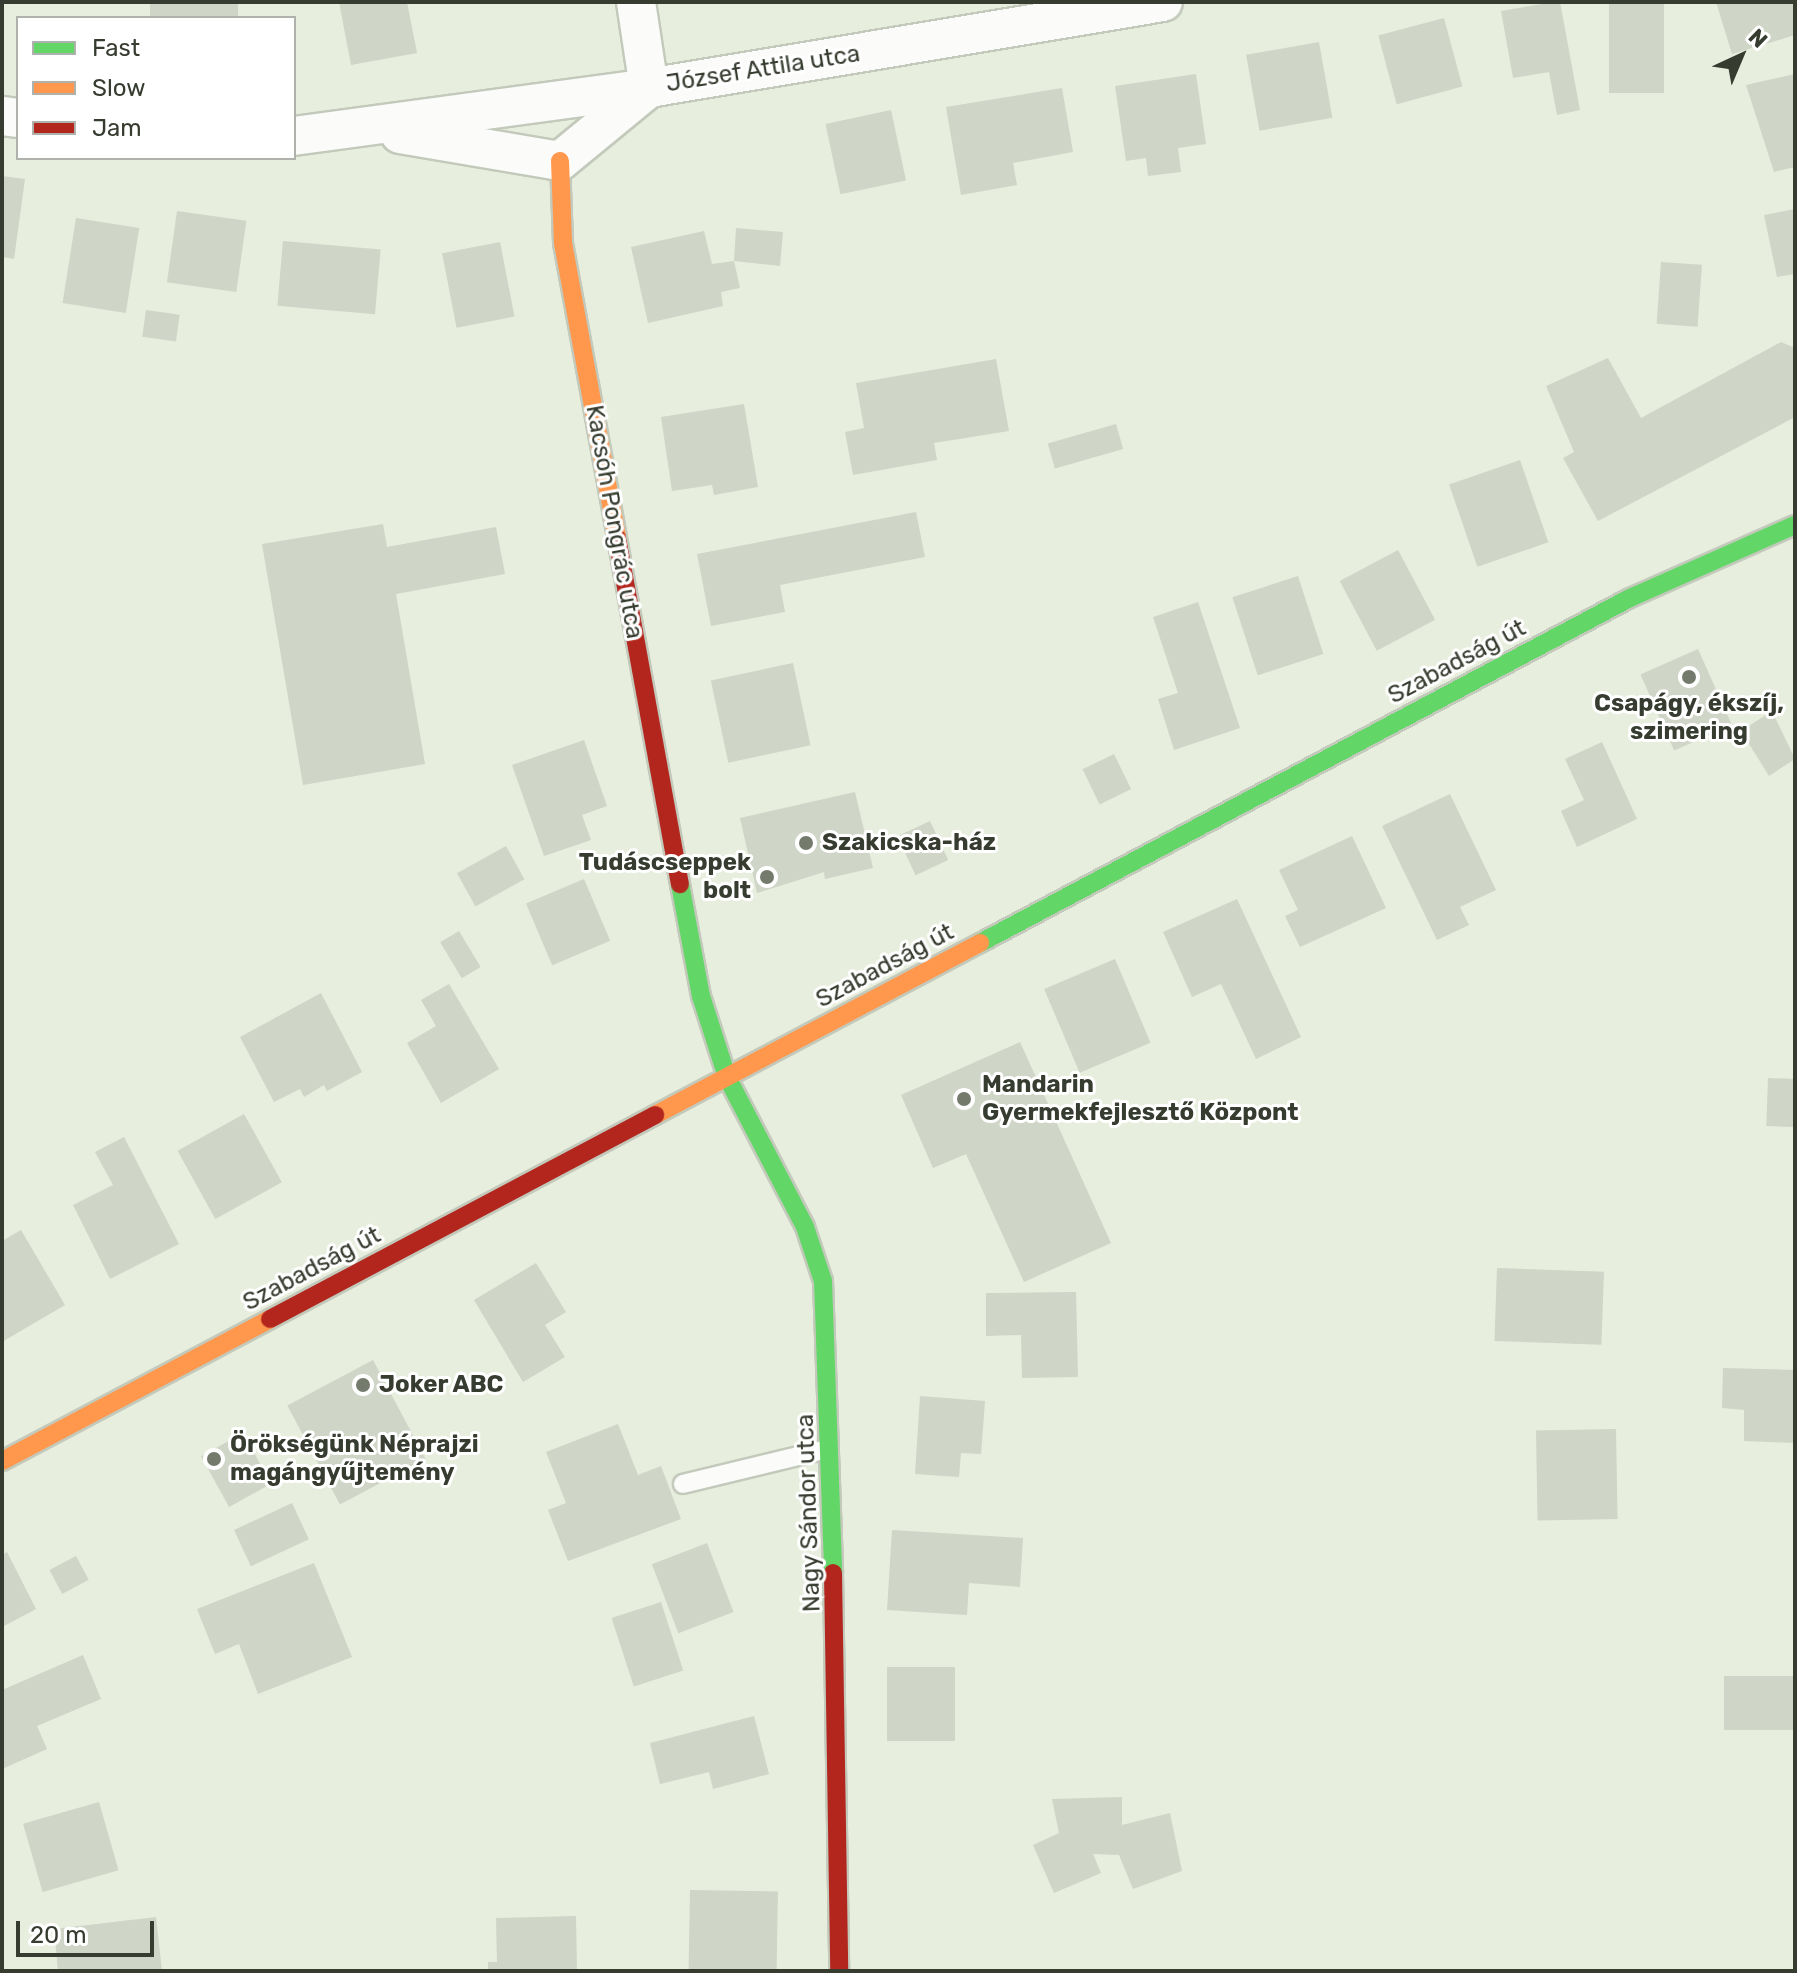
<!DOCTYPE html>
<meta charset="utf-8">
<style>
body{margin:0}
#map{position:relative;width:1797px;height:1973px;overflow:hidden;background:#e7eedd;font-family:Rubik,sans-serif}
div>[style]{position:absolute}
[style*='--x']{left:calc(var(--x)*1px);top:calc(var(--y)*1px);width:calc(var(--w)*1px);rotate:calc(var(--a)*1deg)}
.building>*{inset:0;background:#cfd5c7;transform-origin:0 0}
.roads{filter:drop-shadow(2px 0 #c3c9bb) drop-shadow(-2px 0 #c3c9bb) drop-shadow(0 2px #c3c9bb) drop-shadow(0 -2px #c3c9bb)}
.lane>*{height:18px;margin:-9px;padding:0 9px;transform-origin:9px;border-radius:9px;background:#fbfcfa}
.street>*{height:38px;margin:-19px;padding:0 19px;transform-origin:19px;border-radius:19px;background:#fbfcfa}
.fast>*{height:18px;margin:-9px;padding:0 9px;transform-origin:9px;border-radius:9px;background:#63d668}
.slow>*{height:18px;margin:-9px;padding:0 9px;transform-origin:9px;border-radius:9px;background:#ff974d}
.jam>*{height:18px;margin:-9px;padding:0 9px;transform-origin:9px;border-radius:9px;background:#b3261e}
.dots>*{width:22px;height:22px;translate:-50% -50%;box-sizing:border-box;border:4px solid #fff;border-radius:50%}
span{translate:-50% -50%;white-space:nowrap;text-align:center;line-height:1.15;-webkit-text-stroke:6px #fff;paint-order:stroke}
.street-label{font-size:24px;color:#363c2f}
.poi-label{font-size:24px;color:#363c2f;font-weight:700}
.left{translate:0 -50%;text-align:left}
.right{translate:-100% -50%;text-align:right}
.frame{position:absolute;inset:0;border:4px solid #363c2f;pointer-events:none}
.legend{position:absolute;left:16px;top:16px;width:280px;height:144px;box-sizing:border-box;background:#fff;border:2px solid #afb1ac;margin:0;padding:10px 14px;list-style:none;font-size:24px;color:#363c2f}
.legend li{display:flex;align-items:center;gap:16px;height:40px}
.legend b{width:40px;border:2px solid #afb1ac}
.north{position:absolute;left:1701px;top:16px;width:80px;height:80px;-webkit-text-stroke:6px #fff;paint-order:stroke;rotate:44deg;font-size:22px;font-weight:700;line-height:32px;text-align:center;color:#363c2f}
.north::after{content:'';display:block;margin:auto;width:28px;height:36px;background:#363c2f;clip-path:polygon(50% 0,100% 100%,50% 72%,0 100%)}
.scale{position:absolute;left:16px;top:1921px;width:138px;height:36px;box-sizing:border-box;border:4px solid #363c2f;border-top:0;padding-left:10px;font-size:24px;line-height:28px;white-space:nowrap;color:#363c2f;-webkit-text-stroke:6px #fff;paint-order:stroke}
</style>
<div id="map">
<div class="building">
<div style="left:150px;top:2px;width:88px;height:16px"></div>
<div style="clip-path:polygon(339px 2px,407px 2px,417px 53px,351px 65px)"></div>
<div style="clip-path:polygon(1553px 2px,1560px 2px,1580px 110px,1557px 115px,1549px 72px,1513px 78px,1501px 11px)"></div>
<div style="left:1609px;top:2px;width:55px;height:91px"></div>
<div style="clip-path:polygon(1716px 2px,1795px 2px,1795px 35px,1732px 54px)"></div>
<div style="left:1444px;top:18px;width:71px;height:68px;rotate:75deg"></div>
<div style="left:1319px;top:42px;width:77px;height:74px;rotate:80deg"></div>
<div style="clip-path:polygon(1196px 74px,1206px 144px,1178px 148px,1181px 172px,1148px 176px,1146px 158px,1126px 161px,1115px 86px)"></div>
<div style="clip-path:polygon(1795px 74px,1795px 167px,1774px 172px,1746px 85px)"></div>
<div style="clip-path:polygon(1062px 88px,1073px 152px,1013px 163px,1017px 185px,961px 195px,946px 107px)"></div>
<div style="left:891px;top:110px;width:72px;height:67px;rotate:78deg"></div>
<div style="clip-path:polygon(2px 176px,25px 179px,14px 259px,2px 257px)"></div>
<div style="clip-path:polygon(1795px 209px,1795px 274px,1777px 277px,1764px 215px)"></div>
<div style="left:177px;top:211px;width:70px;height:72px;rotate:8deg"></div>
<div style="left:76px;top:218px;width:64px;height:86px;rotate:9deg"></div>
<div style="clip-path:polygon(736px 228px,783px 232px,780px 266px,734px 261px,740px 288px,721px 292px,723px 306px,648px 323px,631px 247px,704px 231px,712px 264px,734px 261px)"></div>
<div style="left:283px;top:241px;width:98px;height:65px;rotate:5deg"></div>
<div style="left:500px;top:242px;width:76px;height:59px;rotate:79deg"></div>
<div style="left:1661px;top:262px;width:41px;height:62px;rotate:4deg"></div>
<div style="left:146px;top:310px;width:34px;height:27px;rotate:8deg"></div>
<div style="clip-path:polygon(1781px 342px,1795px 348px,1795px 417px,1598px 521px,1563px 458px,1574px 452px,1546px 386px,1608px 358px,1641px 418px)"></div>
<div style="clip-path:polygon(996px 359px,1009px 431px,934px 443px,937px 460px,853px 475px,845px 432px,864px 428px,856px 383px)"></div>
<div style="clip-path:polygon(744px 404px,758px 487px,714px 495px,712px 485px,672px 491px,661px 417px)"></div>
<div style="left:1116px;top:424px;width:26px;height:71px;rotate:74deg"></div>
<div style="left:1520px;top:460px;width:87px;height:75px;rotate:71deg"></div>
<div style="clip-path:polygon(916px 512px,925px 557px,780px 585px,785px 612px,711px 626px,697px 554px)"></div>
<div style="clip-path:polygon(383px 524px,387px 547px,496px 527px,505px 574px,396px 594px,425px 764px,303px 785px,262px 544px)"></div>
<div style="left:1398px;top:550px;width:79px;height:66px;rotate:62deg"></div>
<div style="left:1298px;top:576px;width:82px;height:69px;rotate:72deg"></div>
<div style="clip-path:polygon(1198px 602px,1240px 728px,1174px 750px,1158px 699px,1178px 693px,1153px 617px)"></div>
<div style="left:1698px;top:649px;width:83px;height:63px;rotate:66deg"></div>
<div style="left:793px;top:663px;width:84px;height:84px;rotate:78deg"></div>
<div style="clip-path:polygon(1772px 711px,1795px 759px,1769px 776px,1741px 731px)"></div>
<div style="clip-path:polygon(584px 740px,607px 806px,582px 815px,591px 840px,544px 856px,512px 765px)"></div>
<div style="clip-path:polygon(1602px 742px,1637px 819px,1577px 847px,1561px 811px,1584px 800px,1565px 759px)"></div>
<div style="left:1114px;top:754px;width:39px;height:35px;rotate:64deg"></div>
<div style="clip-path:polygon(855px 792px,873px 868px,825px 879px,824px 872px,757px 893px,740px 818px)"></div>
<div style="clip-path:polygon(1450px 794px,1496px 890px,1460px 907px,1469px 925px,1437px 940px,1382px 826px)"></div>
<div style="left:930px;top:821px;width:43px;height:36px;rotate:65deg"></div>
<div style="clip-path:polygon(1352px 836px,1386px 908px,1300px 947px,1285px 916px,1298px 910px,1279px 870px)"></div>
<div style="left:506px;top:846px;width:38px;height:56px;rotate:61deg"></div>
<div style="left:584px;top:879px;width:67px;height:63px;rotate:67deg"></div>
<div style="clip-path:polygon(1237px 899px,1301px 1037px,1256px 1059px,1221px 984px,1192px 997px,1163px 932px)"></div>
<div style="left:459px;top:931px;width:42px;height:22px;rotate:59deg"></div>
<div style="left:1115px;top:959px;width:91px;height:77px;rotate:67deg"></div>
<div style="clip-path:polygon(449px 984px,499px 1069px,441px 1103px,407px 1043px,436px 1026px,421px 1000px)"></div>
<div style="clip-path:polygon(321px 993px,362px 1072px,327px 1091px,324px 1085px,304px 1097px,300px 1089px,274px 1102px,240px 1037px)"></div>
<div style="clip-path:polygon(1020px 1042px,1111px 1243px,1024px 1282px,966px 1154px,933px 1168px,901px 1095px)"></div>
<div style="left:1768px;top:1078px;width:27px;height:48px;rotate:2deg"></div>
<div style="left:244px;top:1114px;width:78px;height:76px;rotate:61deg"></div>
<div style="clip-path:polygon(124px 1137px,179px 1244px,110px 1279px,73px 1205px,113px 1185px,95px 1152px)"></div>
<div style="clip-path:polygon(21px 1230px,65px 1305px,2px 1342px,2px 1241px)"></div>
<div style="clip-path:polygon(536px 1263px,566px 1312px,545px 1325px,565px 1357px,523px 1382px,474px 1300px)"></div>
<div style="left:1497px;top:1268px;width:107px;height:73px;rotate:2deg"></div>
<div style="clip-path:polygon(1076px 1292px,1078px 1377px,1022px 1378px,1021px 1335px,986px 1336px,986px 1293px)"></div>
<div style="left:373px;top:1360px;width:112px;height:97px;rotate:62deg"></div>
<div style="clip-path:polygon(1723px 1368px,1795px 1370px,1795px 1443px,1744px 1441px,1744px 1410px,1722px 1408px)"></div>
<div style="clip-path:polygon(920px 1396px,985px 1401px,981px 1454px,961px 1453px,959px 1477px,915px 1474px)"></div>
<div style="clip-path:polygon(618px 1424px,638px 1475px,661px 1466px,681px 1519px,568px 1561px,548px 1510px,566px 1503px,546px 1452px)"></div>
<div style="left:1616px;top:1429px;width:90px;height:80px;rotate:89deg"></div>
<div style="left:243px;top:1433px;width:58px;height:48px;rotate:61deg"></div>
<div style="left:292px;top:1503px;width:40px;height:64px;rotate:65deg"></div>
<div style="clip-path:polygon(892px 1530px,1023px 1538px,1020px 1587px,969px 1583px,967px 1615px,887px 1610px)"></div>
<div style="left:707px;top:1543px;width:74px;height:59px;rotate:69deg"></div>
<div style="clip-path:polygon(7px 1552px,36px 1609px,2px 1627px,2px 1555px)"></div>
<div style="left:76px;top:1556px;width:27px;height:30px;rotate:62deg"></div>
<div style="clip-path:polygon(314px 1563px,352px 1657px,258px 1694px,239px 1644px,215px 1654px,197px 1609px)"></div>
<div style="left:661px;top:1602px;width:72px;height:52px;rotate:72deg"></div>
<div style="clip-path:polygon(83px 1655px,101px 1699px,37px 1726px,47px 1749px,2px 1769px,2px 1690px)"></div>
<div style="left:887px;top:1667px;width:68px;height:74px"></div>
<div style="left:1724px;top:1676px;width:71px;height:54px"></div>
<div style="clip-path:polygon(754px 1716px,769px 1774px,713px 1789px,709px 1772px,660px 1784px,650px 1743px)"></div>
<div style="clip-path:polygon(1122px 1797px,1122px 1825px,1170px 1813px,1182px 1871px,1133px 1889px,1119px 1855px,1093px 1854px,1101px 1873px,1054px 1893px,1033px 1845px,1059px 1833px,1052px 1799px)"></div>
<div style="left:99px;top:1802px;width:71px;height:79px;rotate:74deg"></div>
<div style="left:690px;top:1890px;width:88px;height:79px;rotate:1deg"></div>
<div style="clip-path:polygon(576px 1916px,577px 1971px,488px 1971px,488px 1962px,497px 1962px,496px 1918px)"></div>
<div style="clip-path:polygon(156px 1917px,162px 1971px,58px 1971px,54px 1929px)"></div>
</div>
<div class="roads">
<div class="lane">
<div style="--x:683;--y:1484;--w:149;--a:-13.6"></div>
</div>
<div class="street">
<div style="--x:2;--y:116;--w:16;--a:7"></div>
<div style="--x:400;--y:134;--w:162;--a:9.6"></div>
<div style="--x:560;--y:161;--w:115;--a:-39.4"></div>
<div style="--x:649;--y:88;--w:87;--a:-98.6"></div>
<div style="--x:294;--y:136;--w:358;--a:-7.7"></div>
<div style="--x:649;--y:88;--w:521;--a:-9.5"></div>
</div>
<div class="fast">
<div style="--x:680;--y:884;--w:114;--a:79.4"></div>
<div style="--x:701;--y:996;--w:85;--a:72.2"></div>
<div style="--x:727;--y:1077;--w:169;--a:62.5"></div>
<div style="--x:805;--y:1227;--w:57;--a:71.6"></div>
<div style="--x:823;--y:1281;--w:292;--a:88"></div>
<div style="--x:980;--y:943;--w:736;--a:-27.96"></div>
<div style="--x:1630;--y:598;--w:180;--a:-23.9"></div>
</div>
<div class="slow">
<div style="--x:560;--y:161;--w:82;--a:87.9"></div>
<div style="--x:563;--y:243;--w:300;--a:79.6"></div>
<div style="--x:655;--y:1115;--w:368;--a:-27.9"></div>
<div style="--x:2;--y:1461;--w:303;--a:-27.9"></div>
</div>
<div class="jam">
<div style="--x:617;--y:538;--w:352;--a:79.7"></div>
<div style="--x:270;--y:1319;--w:436;--a:-27.9"></div>
<div style="--x:833;--y:1573;--w:398;--a:89.1"></div>
</div>
</div>
<div class="dots">
<div style="left:1689px;top:677px;background:#747a6c"></div>
<div style="left:806px;top:843px;background:#747a6c"></div>
<div style="left:767px;top:877px;background:#747a6c"></div>
<div style="left:964px;top:1099px;background:#747a6c"></div>
<div style="left:363px;top:1385px;background:#747a6c"></div>
<div style="left:214px;top:1459px;background:#747a6c"></div>
</div>
<div class="street-label">
<span style="left:763px;top:69px;rotate:-9deg">József Attila utca</span>
<span style="left:614px;top:522px;rotate:80deg">Kacsóh Pongrác utca</span>
<span style="left:1457px;top:662px;rotate:-28deg">Szabadság út</span>
<span style="left:885px;top:966px;rotate:-28deg">Szabadság út</span>
<span style="left:312px;top:1269px;rotate:-28deg">Szabadság út</span>
<span style="left:809px;top:1513px;rotate:-92deg">Nagy Sándor utca</span>
</div>
<div class="poi-label">
<span style="left:1689px;top:718px">Csapágy, ékszíj,<br>szimering</span>
<span class="left" style="left:822px;top:843px">Szakicska-ház</span>
<span class="right" style="left:751px;top:877px">Tudáscseppek<br>bolt</span>
<span class="left" style="left:982px;top:1099px">Mandarin<br>Gyermekfejlesztő Központ</span>
<span class="left" style="left:379px;top:1385px">Joker ABC</span>
<span class="left" style="left:230px;top:1459px">Örökségünk Néprajzi<br>magángyűjtemény</span>
</div>
<div class="frame"></div>
<ul class="legend">
<li><b style="height:10px;background:#63d668"></b>Fast</li>
<li><b style="height:10px;background:#ff974d"></b>Slow</li>
<li><b style="height:10px;background:#b3261e"></b>Jam</li>
</ul>
<div class="north">N</div>
<div class="scale">20 m</div>
</div>
